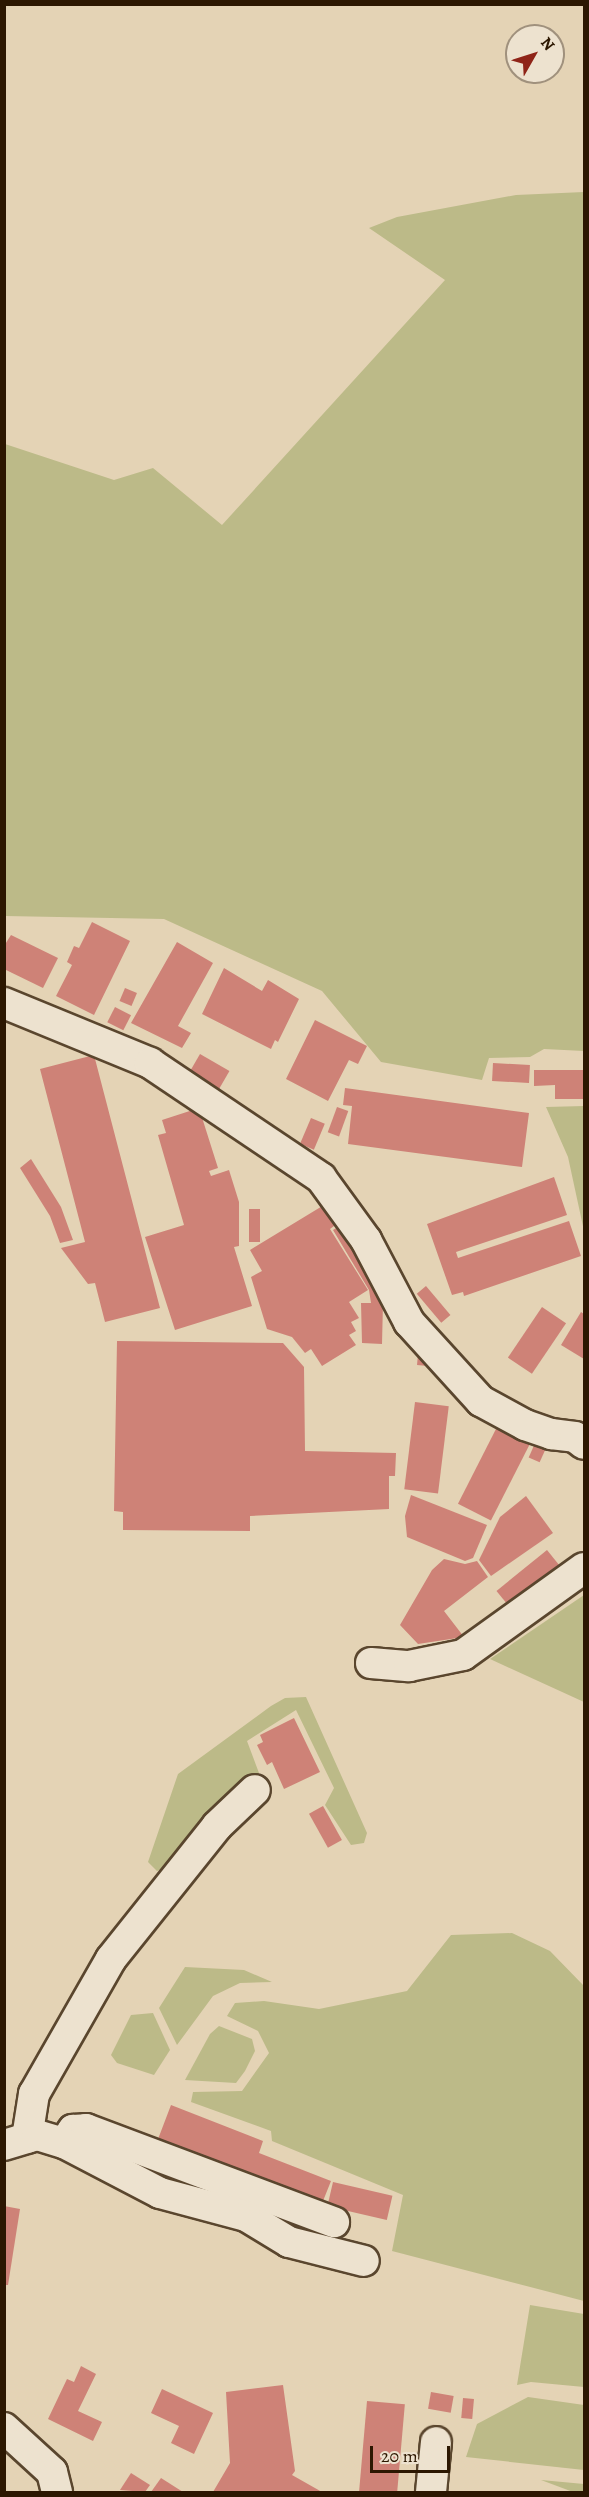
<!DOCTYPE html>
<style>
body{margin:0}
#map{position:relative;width:589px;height:2497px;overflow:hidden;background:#e4d3b5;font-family:Alegreya,serif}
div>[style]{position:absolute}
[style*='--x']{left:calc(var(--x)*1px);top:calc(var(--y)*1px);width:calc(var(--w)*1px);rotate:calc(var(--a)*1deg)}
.green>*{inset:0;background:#bcba88}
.building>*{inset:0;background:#ce8277;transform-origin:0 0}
.roads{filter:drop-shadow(2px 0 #5a462e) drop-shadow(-2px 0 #5a462e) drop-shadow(0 2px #5a462e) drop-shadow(0 -2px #5a462e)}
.minor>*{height:30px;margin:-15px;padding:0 15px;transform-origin:15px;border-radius:15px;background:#ede2cf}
span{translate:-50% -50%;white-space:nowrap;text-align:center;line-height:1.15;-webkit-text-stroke:4.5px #ede2cf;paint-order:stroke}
.frame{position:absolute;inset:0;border:6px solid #2c1701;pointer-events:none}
.north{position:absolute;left:505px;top:24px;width:60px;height:60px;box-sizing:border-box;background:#ede2cf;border:2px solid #a0917d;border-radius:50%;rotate:51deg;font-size:16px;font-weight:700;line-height:24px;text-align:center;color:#2c1701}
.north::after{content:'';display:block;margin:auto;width:21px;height:27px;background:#8f2418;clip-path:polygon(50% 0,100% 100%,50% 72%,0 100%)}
.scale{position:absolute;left:370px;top:2446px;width:80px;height:27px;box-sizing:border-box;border:3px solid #2c1701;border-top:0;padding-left:8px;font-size:18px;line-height:21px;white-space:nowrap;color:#2c1701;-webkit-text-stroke:4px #ede2cf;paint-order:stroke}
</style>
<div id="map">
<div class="green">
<div style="clip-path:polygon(584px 192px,584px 1051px,544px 1049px,530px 1057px,489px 1058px,482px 1080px,381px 1062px,322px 991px,164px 919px,5px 916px,5px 444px,114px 480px,153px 468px,222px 525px,445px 280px,369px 228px,397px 217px,516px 195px)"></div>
<div style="clip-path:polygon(584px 1106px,584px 1231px,568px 1157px,546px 1107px)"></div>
<div style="clip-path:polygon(584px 1595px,584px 1702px,490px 1659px)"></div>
<div style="clip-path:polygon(306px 1697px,367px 1833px,364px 1843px,351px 1845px,325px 1805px,334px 1788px,296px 1710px,247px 1741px,259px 1773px,231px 1793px,169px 1867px,157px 1871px,148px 1862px,178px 1774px,271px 1706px,285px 1698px)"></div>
<div style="clip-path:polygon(512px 1933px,550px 1951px,584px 1986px,584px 2301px,392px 2251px,403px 2195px,272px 2141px,271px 2131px,191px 2102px,193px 2092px,242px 2091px,269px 2053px,258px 2031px,227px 2016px,235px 2003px,264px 2001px,319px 2009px,407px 1991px,451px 1935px)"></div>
<div style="clip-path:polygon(185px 1967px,244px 1970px,272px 1982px,240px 1983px,213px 1996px,177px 2045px,159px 2008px)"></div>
<div style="clip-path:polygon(153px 2013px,170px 2050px,154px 2075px,117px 2063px,111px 2055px,131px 2015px)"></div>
<div style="clip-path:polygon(219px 2026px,252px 2039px,255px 2051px,245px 2071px,236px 2083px,185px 2080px,210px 2034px)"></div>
<div style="clip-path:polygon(530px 2305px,584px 2314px,584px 2387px,531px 2382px,517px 2385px)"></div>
<div style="clip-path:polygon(528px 2397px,584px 2405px,584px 2470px,466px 2457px,477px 2424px)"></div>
<div style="clip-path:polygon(541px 2480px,584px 2484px,584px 2492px,573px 2492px)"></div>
</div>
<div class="building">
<div style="clip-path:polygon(92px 922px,130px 941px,94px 1015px,56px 996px,72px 965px,67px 962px,74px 946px,79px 948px)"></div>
<div style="clip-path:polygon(11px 935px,58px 958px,43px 988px,4px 969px,4px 946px)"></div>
<div style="clip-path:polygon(177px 942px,213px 963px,178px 1026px,191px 1033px,182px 1048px,131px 1023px)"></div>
<div style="clip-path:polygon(224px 968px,262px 991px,268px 980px,299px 999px,278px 1042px,275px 1040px,271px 1049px,202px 1014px)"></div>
<div style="left:125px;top:988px;width:13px;height:14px;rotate:23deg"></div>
<div style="left:115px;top:1007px;width:18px;height:17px;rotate:27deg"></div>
<div style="clip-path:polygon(315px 1020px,367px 1046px,358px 1064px,349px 1060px,328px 1101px,286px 1079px)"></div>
<div style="left:200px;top:1054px;width:34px;height:24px;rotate:30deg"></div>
<div style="clip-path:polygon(94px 1055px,160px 1308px,105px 1322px,95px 1283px,88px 1284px,61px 1248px,85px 1242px,40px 1069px)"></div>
<div style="left:493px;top:1063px;width:37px;height:18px;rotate:3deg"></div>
<div style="clip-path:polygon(534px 1070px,584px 1070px,584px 1099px,555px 1099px,555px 1085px,534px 1086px)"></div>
<div style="clip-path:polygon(345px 1088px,529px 1113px,522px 1167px,348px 1144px,352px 1106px,343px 1105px)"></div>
<div style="left:337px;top:1107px;width:12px;height:27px;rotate:20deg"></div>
<div style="clip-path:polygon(199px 1108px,218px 1168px,209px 1171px,211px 1176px,229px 1170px,239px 1202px,239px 1246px,234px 1247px,252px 1306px,175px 1330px,145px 1237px,184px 1225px,158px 1135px,166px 1133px,162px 1120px)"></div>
<div style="left:311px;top:1118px;width:15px;height:28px;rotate:23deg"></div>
<div style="clip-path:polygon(31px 1159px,61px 1207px,73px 1240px,60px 1243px,50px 1216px,20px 1168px)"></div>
<div style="clip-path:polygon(554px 1177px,567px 1215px,456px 1252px,458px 1258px,569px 1221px,581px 1256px,464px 1296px,463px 1292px,452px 1295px,427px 1224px)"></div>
<div style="clip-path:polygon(324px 1205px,338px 1223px,330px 1229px,368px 1290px,349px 1302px,359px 1318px,351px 1322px,356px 1331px,349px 1335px,356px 1345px,322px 1366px,311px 1349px,305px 1353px,292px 1337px,267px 1329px,251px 1277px,262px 1271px,250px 1250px)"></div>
<div style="left:249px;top:1209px;width:11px;height:33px"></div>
<div style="clip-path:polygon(341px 1225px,383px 1303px,382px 1344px,362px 1343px,361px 1303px,371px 1303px,369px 1290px,333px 1230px)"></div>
<div style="left:426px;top:1286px;width:38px;height:12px;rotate:50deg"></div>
<div style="left:542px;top:1307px;width:29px;height:61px;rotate:34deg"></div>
<div style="clip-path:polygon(581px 1312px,584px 1314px,584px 1359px,561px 1345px)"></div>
<div style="clip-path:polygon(117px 1341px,283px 1343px,304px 1367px,305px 1451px,396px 1453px,395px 1476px,389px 1476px,389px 1509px,250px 1516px,250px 1531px,123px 1530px,123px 1512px,114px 1511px)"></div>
<div style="clip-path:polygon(419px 1344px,429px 1355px,428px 1366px,417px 1365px)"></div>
<div style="left:415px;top:1402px;width:34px;height:88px;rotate:7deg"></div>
<div style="left:497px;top:1427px;width:37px;height:86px;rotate:27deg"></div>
<div style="left:536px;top:1441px;width:12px;height:18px;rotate:24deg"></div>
<div style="clip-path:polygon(411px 1495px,487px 1525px,473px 1558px,465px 1561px,407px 1537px,405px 1516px)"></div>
<div style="clip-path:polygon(526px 1496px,553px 1533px,491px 1576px,479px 1560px,500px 1517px)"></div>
<div style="left:547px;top:1550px;width:26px;height:65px;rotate:51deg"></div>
<div style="clip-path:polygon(444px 1559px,465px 1564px,477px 1561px,488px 1577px,444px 1611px,464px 1637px,418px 1644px,400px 1625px,432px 1570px)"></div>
<div style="clip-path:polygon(294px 1718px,320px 1772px,284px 1789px,272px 1762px,267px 1765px,257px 1745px,263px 1742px,260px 1735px)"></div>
<div style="left:323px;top:1806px;width:39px;height:16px;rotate:61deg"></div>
<div style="clip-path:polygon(171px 2105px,263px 2141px,259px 2153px,331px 2181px,319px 2211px,155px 2147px)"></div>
<div style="left:333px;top:2182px;width:61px;height:25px;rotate:13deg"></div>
<div style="clip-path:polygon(4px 2206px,20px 2209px,8px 2285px,4px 2285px)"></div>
<div style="clip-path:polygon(81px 2366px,96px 2374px,78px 2411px,102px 2422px,93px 2441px,48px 2419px,67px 2379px,74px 2382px)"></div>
<div style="clip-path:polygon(283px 2385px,295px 2471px,292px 2475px,322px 2492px,213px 2492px,230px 2463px,226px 2392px)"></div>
<div style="clip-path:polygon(162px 2389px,213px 2413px,194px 2454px,171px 2443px,179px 2426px,151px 2413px)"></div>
<div style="left:431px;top:2392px;width:23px;height:17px;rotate:10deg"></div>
<div style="left:463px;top:2398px;width:11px;height:20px;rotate:5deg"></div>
<div style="left:367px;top:2401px;width:38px;height:91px;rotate:5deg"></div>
<div style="clip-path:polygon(131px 2473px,150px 2485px,145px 2492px,120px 2490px)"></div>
<div style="clip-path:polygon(161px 2478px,183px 2492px,151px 2492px)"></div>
</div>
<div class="roads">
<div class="minor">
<div style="--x:4;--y:1003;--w:158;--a:22.3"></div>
<div style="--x:150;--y:1063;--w:206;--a:33.9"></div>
<div style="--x:321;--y:1178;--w:77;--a:54"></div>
<div style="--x:366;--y:1240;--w:93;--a:62.3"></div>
<div style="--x:409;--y:1322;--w:107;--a:47.7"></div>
<div style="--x:481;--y:1401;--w:50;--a:28.6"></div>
<div style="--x:525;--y:1425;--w:28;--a:19"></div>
<div style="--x:551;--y:1434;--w:24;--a:7"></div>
<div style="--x:575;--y:1437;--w:11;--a:38"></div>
<div style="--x:371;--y:1663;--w:38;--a:5"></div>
<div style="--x:409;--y:1666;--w:55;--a:-11.5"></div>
<div style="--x:463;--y:1655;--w:149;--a:-35.7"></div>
<div style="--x:27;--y:2138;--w:45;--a:-81"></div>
<div style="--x:34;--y:2094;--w:155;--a:-60.3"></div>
<div style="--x:111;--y:1959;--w:170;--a:-51.4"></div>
<div style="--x:217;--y:1826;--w:52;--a:-43.5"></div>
<div style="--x:64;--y:2143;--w:16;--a:-55"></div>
<div style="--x:73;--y:2130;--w:13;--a:-4"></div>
<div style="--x:86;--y:2129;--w:265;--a:20.6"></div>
<div style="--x:4;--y:2145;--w:34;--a:-17"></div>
<div style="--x:37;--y:2135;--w:28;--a:17"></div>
<div style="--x:64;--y:2143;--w:108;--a:27.5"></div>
<div style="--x:160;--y:2193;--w:89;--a:15"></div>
<div style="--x:246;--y:2216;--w:50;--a:31.2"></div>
<div style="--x:289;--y:2242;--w:77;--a:14.2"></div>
<div style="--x:4;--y:2428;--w:65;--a:42.5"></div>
<div style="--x:52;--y:2472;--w:21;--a:76"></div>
<div style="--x:431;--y:2492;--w:50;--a:-84.3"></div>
</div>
</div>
<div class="frame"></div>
<div class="north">N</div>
<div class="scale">20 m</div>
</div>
